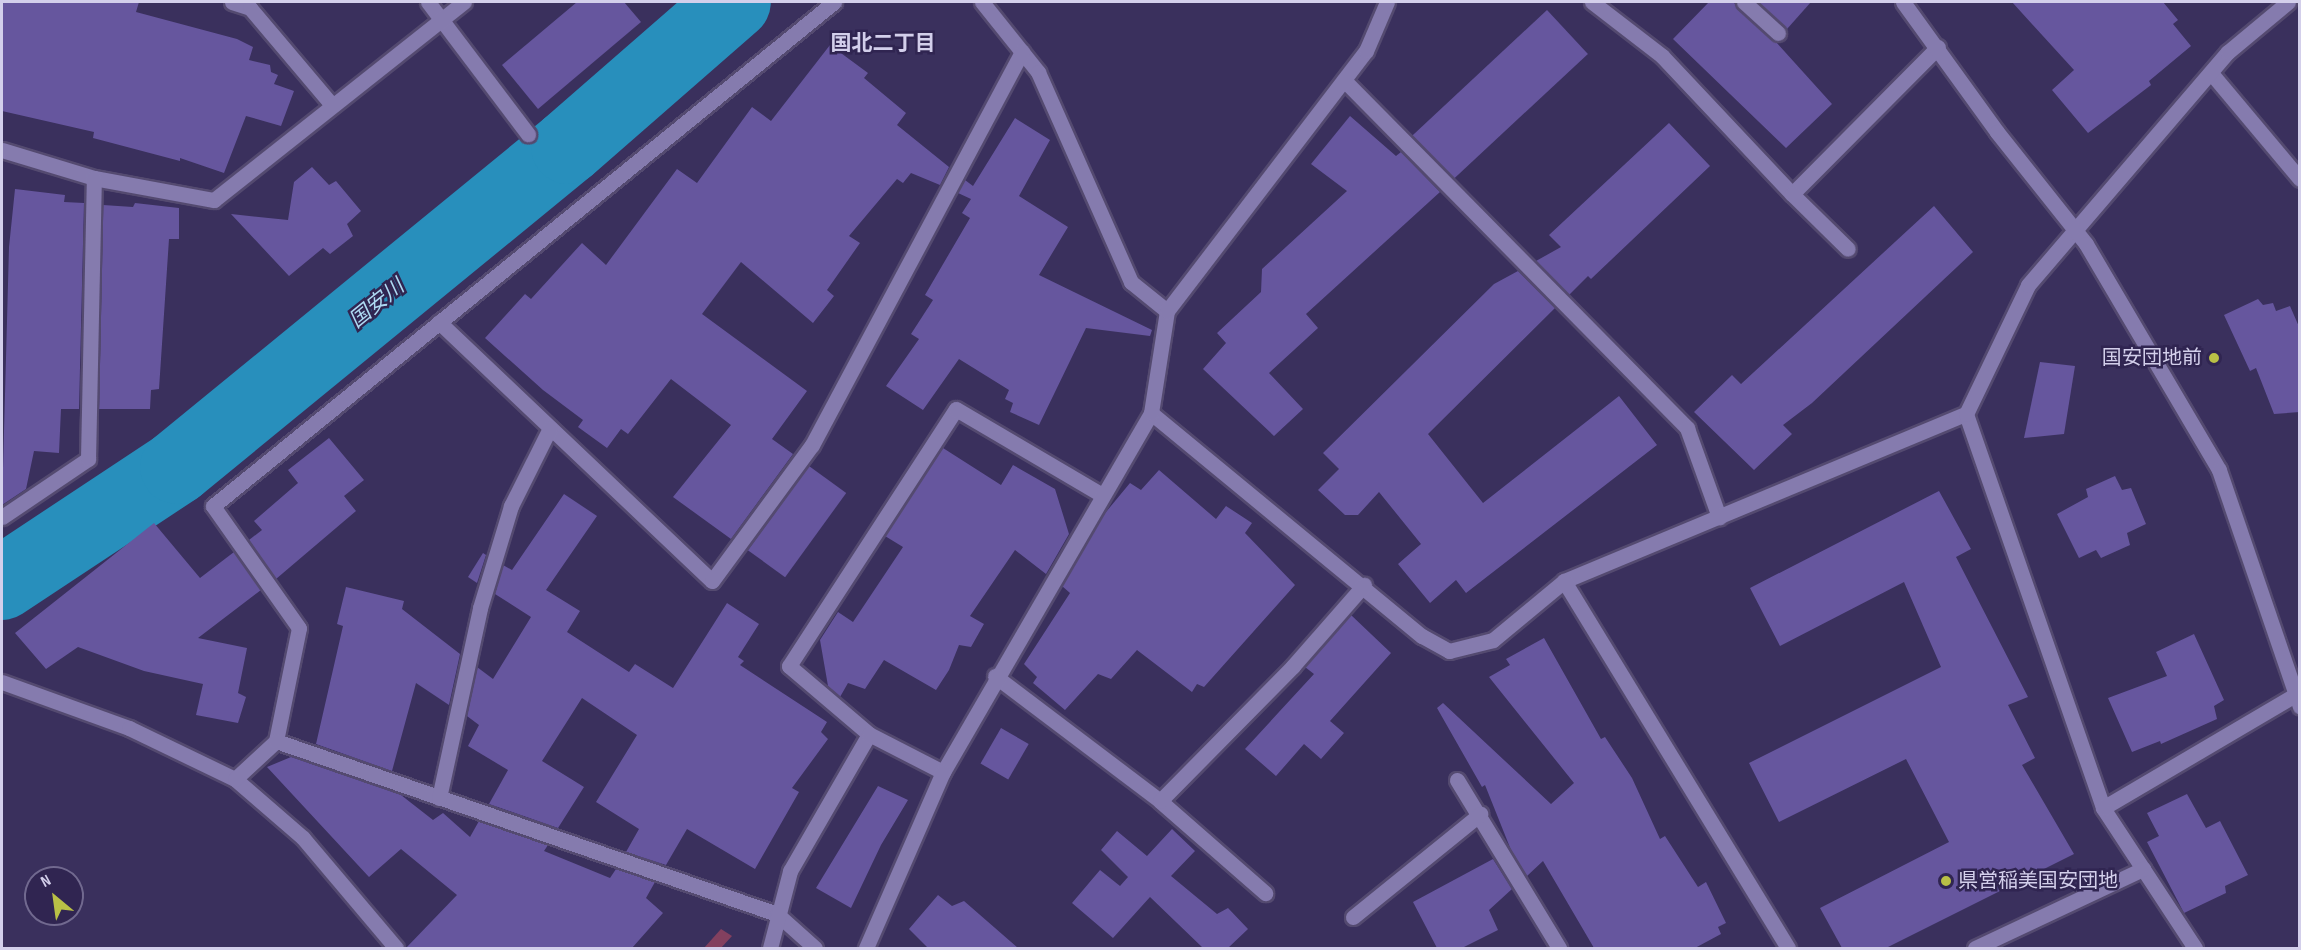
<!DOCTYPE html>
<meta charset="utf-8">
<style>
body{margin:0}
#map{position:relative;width:2301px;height:950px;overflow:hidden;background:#3a305d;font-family:"Sofia Sans Condensed","Noto Sans JP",sans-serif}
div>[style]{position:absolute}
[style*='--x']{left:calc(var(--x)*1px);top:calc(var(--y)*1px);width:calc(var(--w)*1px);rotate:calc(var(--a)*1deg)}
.green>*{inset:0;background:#83405f}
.river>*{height:74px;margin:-37px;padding:0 37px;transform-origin:37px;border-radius:37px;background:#288fbc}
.building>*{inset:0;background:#66569e;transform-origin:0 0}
.roads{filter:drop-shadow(2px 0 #544a70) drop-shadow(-2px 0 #544a70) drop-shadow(0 2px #544a70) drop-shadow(0 -2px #544a70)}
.street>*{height:15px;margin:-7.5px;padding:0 7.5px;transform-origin:7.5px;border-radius:7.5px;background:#857bae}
.secondary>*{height:15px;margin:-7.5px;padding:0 7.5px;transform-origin:7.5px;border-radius:7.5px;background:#857bae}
.dots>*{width:16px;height:16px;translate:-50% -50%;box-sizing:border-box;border:3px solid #302551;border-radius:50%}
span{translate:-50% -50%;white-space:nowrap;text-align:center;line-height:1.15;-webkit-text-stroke:5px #302551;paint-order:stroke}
.poi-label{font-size:20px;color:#d3cfeb}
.right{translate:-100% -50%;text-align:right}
.left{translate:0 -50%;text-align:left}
.neighbourhood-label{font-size:21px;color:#d3cfeb;font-weight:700}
.water-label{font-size:21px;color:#aedaf3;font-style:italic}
.frame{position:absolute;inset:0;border:3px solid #d3cfeb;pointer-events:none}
.north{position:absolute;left:24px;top:866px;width:60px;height:60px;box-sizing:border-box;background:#302551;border:2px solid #71698f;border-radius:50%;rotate:331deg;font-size:16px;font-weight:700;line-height:24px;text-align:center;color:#d3cfeb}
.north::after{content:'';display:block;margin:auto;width:21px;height:27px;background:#b9c046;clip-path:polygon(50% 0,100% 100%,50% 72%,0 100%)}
</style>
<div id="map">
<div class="green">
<div style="clip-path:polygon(721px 929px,732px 936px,721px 948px,704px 948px)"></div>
</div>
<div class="river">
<div style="--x:2;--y:583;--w:210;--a:-33.5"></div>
<div style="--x:177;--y:467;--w:505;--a:-39.3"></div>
<div style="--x:568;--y:147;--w:220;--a:-41.1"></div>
</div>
<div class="building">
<div style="clip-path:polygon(2px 2px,139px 2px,136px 12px,237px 39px,253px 47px,249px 60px,270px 65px,271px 72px,278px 75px,274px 84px,294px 91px,281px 126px,246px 116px,224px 173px,180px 158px,180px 161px,93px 138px,94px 132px,2px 111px)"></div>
<div style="clip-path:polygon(577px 2px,624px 2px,641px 22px,538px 109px,502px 65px)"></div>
<div style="clip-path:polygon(1709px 2px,1734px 2px,1737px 9px,1776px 42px,1832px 104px,1786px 148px,1673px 39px)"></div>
<div style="clip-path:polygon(1758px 2px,1811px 2px,1787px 29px)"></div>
<div style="clip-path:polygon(2012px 2px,2163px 2px,2178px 20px,2173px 24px,2191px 46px,2149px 81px,2151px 85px,2088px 133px,2052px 90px,2074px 70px)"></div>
<div style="left:1547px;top:10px;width:60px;height:184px;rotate:47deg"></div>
<div style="clip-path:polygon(830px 45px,868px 73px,864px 78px,906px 113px,897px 125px,949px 167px,940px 185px,911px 173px,903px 183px,897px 179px,849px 236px,860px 243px,827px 290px,834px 296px,813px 323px,741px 262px,702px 314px,807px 391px,772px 439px,793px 454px,731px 539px,673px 497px,731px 425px,671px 379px,628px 434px,621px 429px,607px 448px,578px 427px,583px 420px,543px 390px,485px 338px,525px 294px,531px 299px,582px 243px,606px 265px,677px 169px,697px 183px,752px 107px,771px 121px)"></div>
<div style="clip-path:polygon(1350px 116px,1396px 156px,1401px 152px,1440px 192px,1306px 314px,1318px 328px,1269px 373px,1303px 409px,1274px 436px,1203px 369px,1226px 343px,1217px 333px,1261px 292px,1262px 269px,1347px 191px,1311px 164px)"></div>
<div style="clip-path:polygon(1015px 118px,1050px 140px,1019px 196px,1068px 227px,1039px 275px,1152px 330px,1150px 336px,1086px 328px,1039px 425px,1010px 412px,1013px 403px,1005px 399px,1009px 390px,959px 359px,923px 410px,886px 386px,919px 339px,911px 334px,933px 300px,925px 295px,970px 218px,962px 213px,971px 199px,958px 193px,965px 180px,973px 186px)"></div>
<div style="clip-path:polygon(1669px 123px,1710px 166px,1591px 279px,1588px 276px,1569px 295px,1536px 261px,1561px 247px,1549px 235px)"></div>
<div style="clip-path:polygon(312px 167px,329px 185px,336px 181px,361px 211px,347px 224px,353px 236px,330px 254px,323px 248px,289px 276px,231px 214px,288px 220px,294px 182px)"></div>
<div style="clip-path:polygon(15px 189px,65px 195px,64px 202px,84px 203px,79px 409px,61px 409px,59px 453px,34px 451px,26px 489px,2px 505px,9px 247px)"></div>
<div style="clip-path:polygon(135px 203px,179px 208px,179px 239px,169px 239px,159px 389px,151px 390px,150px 409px,99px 409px,103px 205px,133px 207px)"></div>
<div style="clip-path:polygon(1934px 206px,1973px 252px,1812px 403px,1783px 425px,1792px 434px,1754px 470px,1694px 412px,1732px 375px,1741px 384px)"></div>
<div style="clip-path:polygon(1518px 271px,1555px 308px,1428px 434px,1483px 503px,1619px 396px,1657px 445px,1466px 593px,1456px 580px,1430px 603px,1398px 564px,1421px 544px,1379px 492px,1358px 515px,1345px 515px,1318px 490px,1339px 469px,1323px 453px,1494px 284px)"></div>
<div style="clip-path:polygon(2258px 299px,2263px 305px,2273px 303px,2276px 311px,2290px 306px,2300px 329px,2300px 412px,2274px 414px,2256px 368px,2250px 371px,2224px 315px)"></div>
<div style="clip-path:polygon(2040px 362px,2075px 366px,2064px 434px,2024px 438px)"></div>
<div style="clip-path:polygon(329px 438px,364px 480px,344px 496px,356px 511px,276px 579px,249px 540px,262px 530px,254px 521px,298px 483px,288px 470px)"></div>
<div style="clip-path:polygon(943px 448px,1001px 485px,1013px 465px,1055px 489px,1069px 534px,1046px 574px,1015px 550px,970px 616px,984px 624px,971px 647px,959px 645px,949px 670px,936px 690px,884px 660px,865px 689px,848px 683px,840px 697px,828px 686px,820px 640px,838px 612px,853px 622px,903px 547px,885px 536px)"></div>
<div style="left:809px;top:466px;width:46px;height:104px;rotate:36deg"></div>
<div style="clip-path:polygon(1159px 470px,1216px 519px,1226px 506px,1252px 523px,1245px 533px,1295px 585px,1204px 687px,1197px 684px,1192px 692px,1137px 650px,1111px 679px,1098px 674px,1065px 710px,1033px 683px,1037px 677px,1024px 664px,1070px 593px,1062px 586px,1101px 518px,1130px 483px,1141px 490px)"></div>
<div style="clip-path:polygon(2115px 476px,2122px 490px,2131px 488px,2146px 524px,2127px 533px,2130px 545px,2101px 558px,2096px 550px,2079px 558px,2057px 514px,2088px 497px,2086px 489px)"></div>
<div style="clip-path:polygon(1939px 491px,1971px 549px,1956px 557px,2028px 697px,2008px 705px,2035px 758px,2022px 765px,2074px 854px,1886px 948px,1842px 948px,1820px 908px,1949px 842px,1906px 759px,1779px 822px,1749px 763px,1941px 667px,1904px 582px,1780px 646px,1750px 588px)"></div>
<div style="clip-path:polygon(564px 494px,597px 516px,546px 590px,580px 611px,567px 632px,629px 672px,635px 664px,673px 688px,727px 603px,759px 624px,738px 657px,744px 661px,740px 665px,827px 722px,821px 732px,828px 739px,792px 788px,799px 792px,755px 869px,687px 829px,666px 865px,626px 852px,639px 829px,596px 802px,637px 735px,582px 698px,542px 761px,584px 787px,558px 828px,489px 804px,508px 770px,468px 746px,479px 725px,467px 716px,477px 667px,493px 679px,531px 617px,495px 594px,503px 565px,512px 570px)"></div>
<div style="clip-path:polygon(154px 523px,200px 578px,234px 552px,261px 590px,198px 638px,247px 648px,238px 693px,246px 697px,238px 723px,196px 715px,203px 684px,144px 671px,78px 647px,46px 669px,15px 633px)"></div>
<div style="clip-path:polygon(483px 553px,486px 555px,477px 583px,468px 577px)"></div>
<div style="clip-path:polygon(346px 587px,404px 601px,402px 609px,460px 654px,449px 705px,416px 683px,392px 771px,316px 744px,343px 626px,337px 624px)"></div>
<div style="clip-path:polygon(1351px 615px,1391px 653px,1330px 721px,1344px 733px,1321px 759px,1304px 744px,1276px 776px,1245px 749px,1314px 674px,1305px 667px)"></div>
<div style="clip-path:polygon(2194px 634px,2224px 700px,2214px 706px,2217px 719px,2161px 744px,2160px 741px,2132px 752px,2108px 698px,2167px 676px,2156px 652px)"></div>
<div style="clip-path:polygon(1544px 638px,1601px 739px,1605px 737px,1632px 778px,1660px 839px,1665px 836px,1698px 887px,1706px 882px,1726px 923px,1718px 927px,1721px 934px,1695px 948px,1594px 948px,1543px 861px,1527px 876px,1511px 850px,1485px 785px,1482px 787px,1437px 708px,1443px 703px,1551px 804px,1574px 783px,1489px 677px,1510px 665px,1506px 659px)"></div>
<div style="left:1001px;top:728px;width:32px;height:41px;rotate:30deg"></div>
<div style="clip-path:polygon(291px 757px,401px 795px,433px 820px,443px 813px,470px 837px,479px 821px,548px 845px,544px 851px,610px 878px,616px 869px,655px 882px,646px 898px,663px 913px,632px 948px,406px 948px,457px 895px,401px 849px,369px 877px,267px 767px)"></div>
<div style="clip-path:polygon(878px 786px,908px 800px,881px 845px,851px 908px,816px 888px)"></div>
<div style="clip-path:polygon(2187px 794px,2206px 828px,2220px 821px,2248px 875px,2225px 886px,2226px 893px,2184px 913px,2147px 842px,2159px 836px,2147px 813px)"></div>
<div style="clip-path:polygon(1172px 829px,1195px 851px,1171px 876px,1217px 914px,1228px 908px,1248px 929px,1228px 948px,1203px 948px,1150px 897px,1113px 938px,1072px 903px,1100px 870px,1120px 886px,1128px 877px,1101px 850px,1117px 831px,1147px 856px)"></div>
<div style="clip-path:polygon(1493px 859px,1512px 889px,1489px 910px,1498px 930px,1462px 948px,1437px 948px,1413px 902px)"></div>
<div style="clip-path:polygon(938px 895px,952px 906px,964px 901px,1018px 948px,928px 948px,909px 929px)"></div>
</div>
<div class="roads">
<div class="street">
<div style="--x:232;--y:2;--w:19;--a:18"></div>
<div style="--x:250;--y:8;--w:127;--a:49.8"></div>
<div style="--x:428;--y:2;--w:166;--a:52.9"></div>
<div style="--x:982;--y:2;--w:90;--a:51.3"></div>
<div style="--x:1038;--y:72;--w:230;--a:66.1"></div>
<div style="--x:1131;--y:282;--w:46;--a:38.9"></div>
<div style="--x:1592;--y:2;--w:88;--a:37.6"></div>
<div style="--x:1662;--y:56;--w:190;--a:46.7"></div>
<div style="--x:1792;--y:194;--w:207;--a:-45.2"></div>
<div style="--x:1744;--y:2;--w:46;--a:42.4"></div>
<div style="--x:2211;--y:73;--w:138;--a:50"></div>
<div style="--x:1344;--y:80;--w:489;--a:45.4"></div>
<div style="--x:1687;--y:428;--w:95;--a:70.2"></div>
<div style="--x:2;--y:150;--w:96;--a:16.9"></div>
<div style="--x:94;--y:178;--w:122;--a:10.4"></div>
<div style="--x:214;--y:200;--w:319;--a:-38.4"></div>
<div style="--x:1792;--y:194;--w:78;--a:44.5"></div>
<div style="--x:439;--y:322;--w:376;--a:43.5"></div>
<div style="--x:712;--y:581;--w:169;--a:-53.7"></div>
<div style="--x:812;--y:445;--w:446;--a:-61.9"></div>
<div style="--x:1151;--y:413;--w:351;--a:39.5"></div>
<div style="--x:1422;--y:636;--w:31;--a:29"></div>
<div style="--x:1449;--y:651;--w:45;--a:-14"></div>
<div style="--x:1493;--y:640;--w:92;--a:-39.7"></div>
<div style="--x:1564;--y:581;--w:435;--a:-22.6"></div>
<div style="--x:1966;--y:414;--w:417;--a:70.8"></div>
<div style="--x:2103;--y:808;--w:168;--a:56.7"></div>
<div style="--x:1966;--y:414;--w:143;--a:-64.3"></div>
<div style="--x:2028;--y:285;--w:307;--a:-49.4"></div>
<div style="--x:2228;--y:52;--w:78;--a:-39.8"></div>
<div style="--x:2;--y:517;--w:104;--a:-34"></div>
<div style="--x:88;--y:459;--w:281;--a:-88.8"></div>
<div style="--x:1564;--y:581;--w:430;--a:58.6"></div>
<div style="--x:995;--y:676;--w:207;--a:37.1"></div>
<div style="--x:1160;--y:801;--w:140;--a:41.2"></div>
<div style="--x:2;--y:682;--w:135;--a:19.9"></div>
<div style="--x:129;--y:728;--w:118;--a:25.7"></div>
<div style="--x:235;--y:779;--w:90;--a:40.9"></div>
<div style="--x:303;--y:838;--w:144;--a:49.8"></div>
<div style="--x:869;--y:734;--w:105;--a:-139.6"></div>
<div style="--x:789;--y:666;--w:306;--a:-57"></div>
<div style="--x:956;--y:409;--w:169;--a:30.5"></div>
<div style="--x:276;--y:741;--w:115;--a:-78.5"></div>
<div style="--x:299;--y:628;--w:149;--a:-125.2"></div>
<div style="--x:213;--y:506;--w:800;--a:-39.06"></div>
<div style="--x:235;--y:779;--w:56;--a:-42.8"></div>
<div style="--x:276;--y:741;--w:530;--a:19.05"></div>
<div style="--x:777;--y:914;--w:51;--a:41.8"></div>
<div style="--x:1457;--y:780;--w:197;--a:58.7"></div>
<div style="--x:439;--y:798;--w:194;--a:-77.8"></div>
<div style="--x:480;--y:608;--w:107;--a:-73.1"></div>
<div style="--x:511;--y:506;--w:87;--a:-63.4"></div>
<div style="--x:1160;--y:801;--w:190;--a:-45.4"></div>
<div style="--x:1293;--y:666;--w:108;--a:-48.8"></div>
<div style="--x:2103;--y:808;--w:229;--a:-30.5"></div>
<div style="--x:1353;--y:917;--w:164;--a:-39"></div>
<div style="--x:770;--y:948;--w:80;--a:-75.4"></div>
<div style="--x:790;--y:871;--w:158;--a:-60"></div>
<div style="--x:869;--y:734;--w:83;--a:27.2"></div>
<div style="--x:943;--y:772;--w:415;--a:-59.9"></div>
<div style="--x:1151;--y:413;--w:103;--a:-81.1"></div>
<div style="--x:1167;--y:311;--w:327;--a:-52.6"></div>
<div style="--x:1366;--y:51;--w:53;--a:-66.8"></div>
<div style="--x:866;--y:948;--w:192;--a:-66.4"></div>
<div style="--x:1975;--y:948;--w:186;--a:-25.2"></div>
</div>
<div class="secondary">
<div style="--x:1903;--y:2;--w:160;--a:54.1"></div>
<div style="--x:1997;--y:132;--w:143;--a:51.5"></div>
<div style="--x:2086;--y:244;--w:262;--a:59.5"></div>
<div style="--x:2219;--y:470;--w:250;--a:71.1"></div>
</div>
</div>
<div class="dots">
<div style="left:2214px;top:358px;background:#b9c046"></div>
<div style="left:1946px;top:881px;background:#b9c046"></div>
</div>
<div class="poi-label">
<span class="right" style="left:2202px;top:358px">国安団地前</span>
<span class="left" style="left:1958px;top:881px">県営稲美国安団地</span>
</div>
<div class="neighbourhood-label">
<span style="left:883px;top:44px">国北二丁目</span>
</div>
<div class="water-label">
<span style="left:377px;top:304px;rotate:-39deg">国安川</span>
</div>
<div class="frame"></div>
<div class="north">N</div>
</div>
